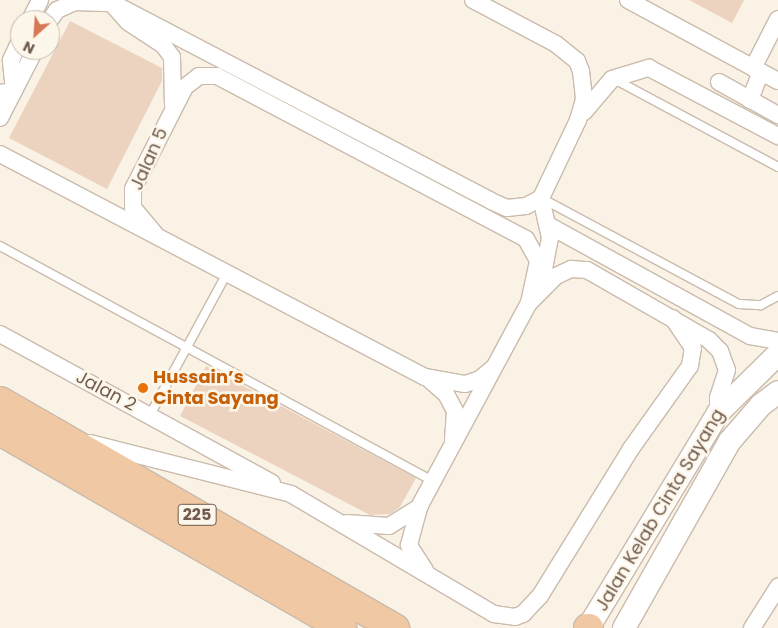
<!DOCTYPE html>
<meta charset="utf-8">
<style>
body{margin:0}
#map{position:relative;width:778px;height:628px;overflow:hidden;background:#faf2e5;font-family:Poppins,sans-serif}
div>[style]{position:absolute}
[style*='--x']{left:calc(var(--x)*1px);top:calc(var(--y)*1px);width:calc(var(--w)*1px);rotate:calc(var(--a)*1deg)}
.building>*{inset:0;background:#ecd3bf}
.roads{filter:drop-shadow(1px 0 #cabbac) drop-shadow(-1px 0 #cabbac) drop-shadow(0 1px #cabbac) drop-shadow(0 -1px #cabbac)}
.service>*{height:8px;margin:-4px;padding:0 4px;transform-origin:4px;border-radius:4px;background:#fff}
.minor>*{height:16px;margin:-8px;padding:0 8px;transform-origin:8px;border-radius:8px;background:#fff}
.secondary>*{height:22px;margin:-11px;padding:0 11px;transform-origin:11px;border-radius:11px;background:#fff}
.trunk>*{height:28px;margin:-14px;padding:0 14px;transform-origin:14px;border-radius:14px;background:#f0c8a3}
.dots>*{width:14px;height:14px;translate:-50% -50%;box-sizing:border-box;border:2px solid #fdf7eb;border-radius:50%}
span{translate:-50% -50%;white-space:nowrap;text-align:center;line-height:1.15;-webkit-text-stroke:5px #fdf7eb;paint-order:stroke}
.shield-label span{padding:1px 4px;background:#fdf7eb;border:1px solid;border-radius:4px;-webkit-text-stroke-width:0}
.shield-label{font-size:16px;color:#705b4d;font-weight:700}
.street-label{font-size:18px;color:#705b4d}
.food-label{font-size:18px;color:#c56008;font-weight:700}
.left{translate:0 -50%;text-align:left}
.north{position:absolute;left:10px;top:10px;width:50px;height:50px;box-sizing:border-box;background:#fdf7eb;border:1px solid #c5b9ac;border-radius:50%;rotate:206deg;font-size:14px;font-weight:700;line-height:20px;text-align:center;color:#705b4d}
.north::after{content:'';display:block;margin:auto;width:18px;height:22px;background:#d77957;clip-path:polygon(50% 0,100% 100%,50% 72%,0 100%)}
</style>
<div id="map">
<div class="building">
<div style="clip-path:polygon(689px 0,744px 0,732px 23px)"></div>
<div style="clip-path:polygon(70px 21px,162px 68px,162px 81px,107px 189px,9px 138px)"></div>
<div style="clip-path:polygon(206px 366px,416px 478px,400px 507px,390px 514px,370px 515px,180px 416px)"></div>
</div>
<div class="roads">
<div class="service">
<div style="--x:614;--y:79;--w:186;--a:28.2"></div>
<div style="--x:543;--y:199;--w:222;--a:28.2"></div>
<div style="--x:739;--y:304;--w:22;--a:3"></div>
<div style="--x:761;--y:305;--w:19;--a:-28"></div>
<div style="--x:0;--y:246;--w:494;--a:28.5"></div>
<div style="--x:150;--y:415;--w:162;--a:-61.5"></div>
</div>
<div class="minor">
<div style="--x:107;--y:0;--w:433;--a:27.6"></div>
<div style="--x:491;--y:201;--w:17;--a:24"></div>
<div style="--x:507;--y:208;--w:19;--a:-6"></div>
<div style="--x:526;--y:206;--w:17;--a:-28"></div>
<div style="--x:541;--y:198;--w:86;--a:-64.6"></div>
<div style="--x:578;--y:120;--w:22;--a:-74"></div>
<div style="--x:584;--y:99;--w:28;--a:-96"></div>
<div style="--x:581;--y:71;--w:11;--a:-112"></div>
<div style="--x:577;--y:61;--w:27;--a:-141"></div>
<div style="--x:556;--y:44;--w:94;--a:-152.1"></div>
<div style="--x:628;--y:0;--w:170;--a:28.4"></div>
<div style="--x:30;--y:20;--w:22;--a:-63"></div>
<div style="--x:50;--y:20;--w:12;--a:-55"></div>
<div style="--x:57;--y:10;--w:20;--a:-24"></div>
<div style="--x:75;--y:2;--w:36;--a:2"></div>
<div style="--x:111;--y:3;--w:25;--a:48"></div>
<div style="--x:128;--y:22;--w:42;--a:33.3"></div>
<div style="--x:163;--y:45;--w:15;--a:53"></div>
<div style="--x:172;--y:57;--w:48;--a:88.8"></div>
<div style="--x:753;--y:68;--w:55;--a:-63"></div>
<div style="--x:719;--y:82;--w:68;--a:29.2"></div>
<div style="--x:0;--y:93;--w:14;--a:-8"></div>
<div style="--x:14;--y:91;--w:31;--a:-96"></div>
<div style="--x:11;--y:60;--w:21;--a:-65"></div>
<div style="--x:750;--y:100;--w:30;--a:-69"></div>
<div style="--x:584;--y:112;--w:43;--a:-49.7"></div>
<div style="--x:612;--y:79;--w:39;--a:-17"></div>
<div style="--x:649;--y:68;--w:146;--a:27.8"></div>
<div style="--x:0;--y:118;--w:76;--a:-62.8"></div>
<div style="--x:0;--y:154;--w:480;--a:27.7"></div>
<div style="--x:425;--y:377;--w:41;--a:9.9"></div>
<div style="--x:465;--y:384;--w:16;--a:-18"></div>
<div style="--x:480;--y:379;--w:17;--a:-40"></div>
<div style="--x:541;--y:198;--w:41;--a:77.3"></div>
<div style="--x:550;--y:238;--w:38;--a:101"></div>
<div style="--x:548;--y:225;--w:230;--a:28.8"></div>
<div style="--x:750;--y:336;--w:28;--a:10"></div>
<div style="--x:155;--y:234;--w:34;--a:-130"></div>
<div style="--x:133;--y:208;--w:19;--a:-90"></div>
<div style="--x:133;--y:189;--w:114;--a:-63"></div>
<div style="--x:185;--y:87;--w:18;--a:-38"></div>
<div style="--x:199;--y:76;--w:18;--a:0"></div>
<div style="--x:217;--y:76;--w:349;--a:27.8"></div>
<div style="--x:526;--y:239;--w:25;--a:61"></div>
<div style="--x:538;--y:261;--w:43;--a:102.1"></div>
<div style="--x:0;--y:334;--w:310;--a:28.7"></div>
<div style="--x:431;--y:381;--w:20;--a:41"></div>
<div style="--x:446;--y:394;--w:19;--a:62"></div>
<div style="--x:455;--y:411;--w:29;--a:94"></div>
<div style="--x:90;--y:443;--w:207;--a:14.2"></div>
<div style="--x:291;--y:494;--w:236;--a:30.6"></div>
<div style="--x:494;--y:614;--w:21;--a:8"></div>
<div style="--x:515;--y:617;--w:9;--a:-21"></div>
<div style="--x:523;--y:614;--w:25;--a:-47"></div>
<div style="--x:540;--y:596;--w:172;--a:-58.3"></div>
<div style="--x:630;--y:450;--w:103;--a:-54.5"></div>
<div style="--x:690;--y:366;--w:18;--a:-81"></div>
<div style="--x:693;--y:348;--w:36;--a:-124"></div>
<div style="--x:347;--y:523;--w:42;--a:4.1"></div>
<div style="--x:389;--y:526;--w:36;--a:-32"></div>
<div style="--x:425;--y:570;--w:30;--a:-123"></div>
<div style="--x:409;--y:545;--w:39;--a:-75"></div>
<div style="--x:419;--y:507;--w:232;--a:-61.7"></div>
<div style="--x:529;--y:303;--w:38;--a:-45"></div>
<div style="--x:556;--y:276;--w:17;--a:-25"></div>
<div style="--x:571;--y:269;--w:16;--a:4"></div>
<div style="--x:587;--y:270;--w:141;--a:29.8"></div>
<div style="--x:709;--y:340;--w:16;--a:45"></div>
<div style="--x:720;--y:351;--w:20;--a:70"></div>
<div style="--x:727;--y:370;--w:29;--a:108"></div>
<div style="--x:718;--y:398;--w:15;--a:90"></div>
<div style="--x:752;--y:628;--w:49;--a:-57.6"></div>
</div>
<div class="secondary">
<div style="--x:588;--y:628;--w:251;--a:-58.8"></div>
<div style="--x:718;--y:413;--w:84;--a:-44.5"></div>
<div style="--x:624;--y:628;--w:215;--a:-60.5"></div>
<div style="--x:730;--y:441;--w:48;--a:-49.3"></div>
<div style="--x:761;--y:405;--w:21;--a:-37"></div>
</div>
<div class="trunk">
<div style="--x:0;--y:401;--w:456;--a:29.9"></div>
<div style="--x:0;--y:431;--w:395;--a:29.9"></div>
<div style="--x:588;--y:628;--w:1;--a:0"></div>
</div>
</div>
<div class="dots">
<div style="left:143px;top:388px;background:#e8710a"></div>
</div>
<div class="shield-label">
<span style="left:197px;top:515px">225</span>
</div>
<div class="street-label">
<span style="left:149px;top:159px;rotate:-66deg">Jalan 5</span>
<span style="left:106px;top:391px;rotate:28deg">Jalan 2</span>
<span style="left:660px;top:510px;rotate:-59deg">Jalan Kelab Cinta Sayang</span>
</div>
<div class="food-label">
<span class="left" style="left:153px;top:388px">Hussain’s<br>Cinta Sayang</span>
</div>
<div class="north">N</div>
</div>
